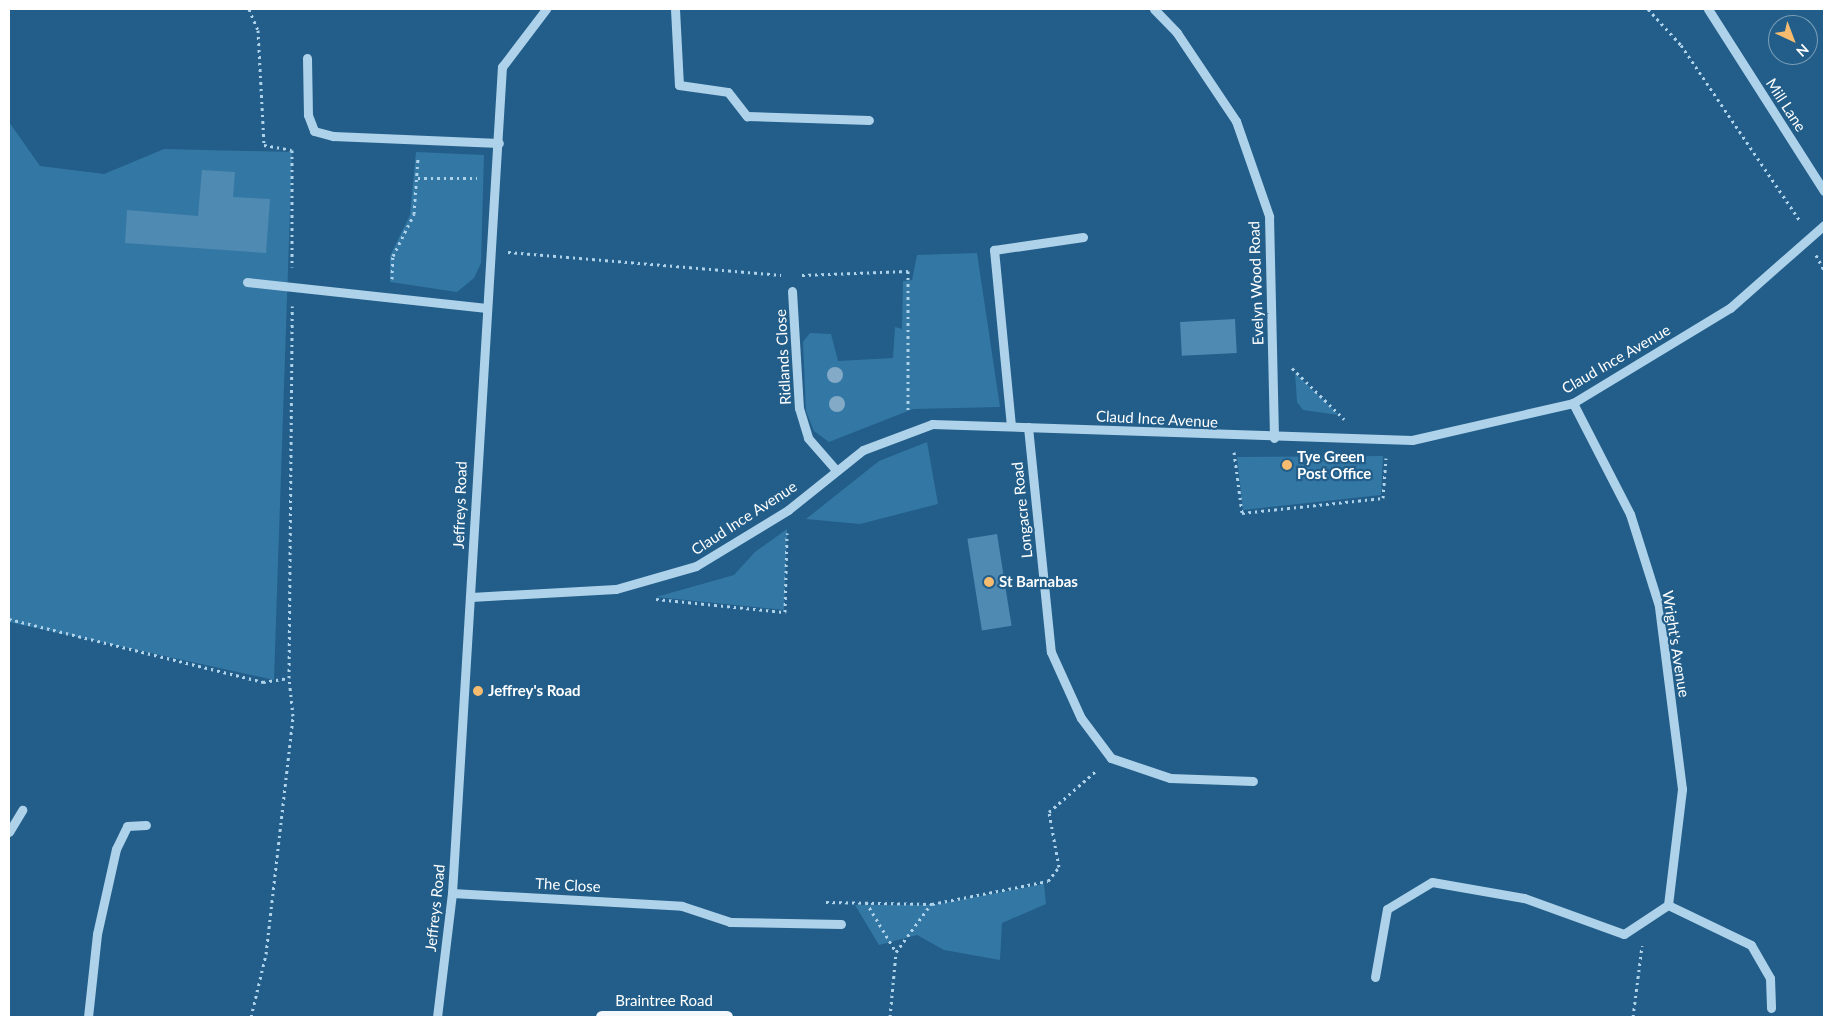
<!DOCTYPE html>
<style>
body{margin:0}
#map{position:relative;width:1833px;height:1026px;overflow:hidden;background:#225e89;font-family:Lato,sans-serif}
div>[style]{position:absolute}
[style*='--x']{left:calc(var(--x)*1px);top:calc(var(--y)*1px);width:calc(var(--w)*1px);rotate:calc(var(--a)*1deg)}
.green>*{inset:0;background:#3377a4}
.building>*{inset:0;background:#4f8ab2;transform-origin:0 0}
.path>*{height:3px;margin-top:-1.5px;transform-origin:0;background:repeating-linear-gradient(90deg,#aed2ea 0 2.5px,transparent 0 6.5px)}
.minor>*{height:9px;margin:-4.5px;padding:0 4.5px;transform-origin:4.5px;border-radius:4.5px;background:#aed2ea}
.major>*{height:12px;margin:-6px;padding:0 6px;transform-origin:6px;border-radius:6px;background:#f2f8fe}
.trees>*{width:16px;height:16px;margin:-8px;border-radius:50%;background:#83aac6}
.dots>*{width:14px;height:14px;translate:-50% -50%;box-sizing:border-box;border:2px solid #225e89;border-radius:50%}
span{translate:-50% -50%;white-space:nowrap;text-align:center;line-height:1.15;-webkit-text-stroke:4.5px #225e89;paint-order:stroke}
.street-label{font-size:15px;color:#fff}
.poi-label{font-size:15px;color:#fff;font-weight:700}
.left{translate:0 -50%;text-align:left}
.frame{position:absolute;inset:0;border:10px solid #fff;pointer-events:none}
.north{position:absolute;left:1768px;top:15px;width:50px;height:50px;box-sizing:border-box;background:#225e89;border:1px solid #7a9eb8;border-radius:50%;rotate:137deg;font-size:14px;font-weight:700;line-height:20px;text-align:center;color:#fff}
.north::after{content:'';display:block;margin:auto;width:18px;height:22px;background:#f6bb6f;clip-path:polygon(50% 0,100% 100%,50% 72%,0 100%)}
</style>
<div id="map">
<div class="green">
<div style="clip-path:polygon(9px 122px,40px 166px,104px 174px,164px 149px,292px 152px,274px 680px,9px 622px)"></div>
<div style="clip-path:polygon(416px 152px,484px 155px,481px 263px,474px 278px,457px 292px,390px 282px,390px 256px,410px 215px)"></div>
<div style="clip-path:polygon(977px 253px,1000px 407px,913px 409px,829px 442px,814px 431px,806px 411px,803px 342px,810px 333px,831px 334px,838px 361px,893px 358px,895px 327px,902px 329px,903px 281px,912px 280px,917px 255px)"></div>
<div style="clip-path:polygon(1295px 373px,1339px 415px,1303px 410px,1297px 402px)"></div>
<div style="clip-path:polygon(927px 442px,938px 504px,860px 524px,806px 519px,879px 461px)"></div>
<div style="clip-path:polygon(1383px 456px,1381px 495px,1243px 510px,1237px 457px)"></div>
<div style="clip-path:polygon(787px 529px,784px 610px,656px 597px,734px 575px,755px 552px)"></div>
<div style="clip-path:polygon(1044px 884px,1046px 904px,1002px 923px,1000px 960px,944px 950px,917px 935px,879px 945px,855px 905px,933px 905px)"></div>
</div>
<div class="building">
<div style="clip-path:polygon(202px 170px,235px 172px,233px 197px,270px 199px,266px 253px,125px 243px,127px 210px,198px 216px)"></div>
<div style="left:1235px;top:319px;width:34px;height:55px;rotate:87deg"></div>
<div style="left:997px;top:534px;width:93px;height:30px;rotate:81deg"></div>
</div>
<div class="path">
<div style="--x:249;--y:9;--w:23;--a:67"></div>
<div style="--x:258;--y:30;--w:115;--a:87"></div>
<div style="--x:264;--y:145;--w:28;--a:10"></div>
<div style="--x:292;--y:150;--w:117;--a:90"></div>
<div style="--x:1648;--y:9;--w:49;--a:47.5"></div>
<div style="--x:1681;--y:45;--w:212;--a:55.9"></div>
<div style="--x:418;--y:178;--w:59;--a:0"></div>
<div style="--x:508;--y:252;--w:274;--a:4.8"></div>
<div style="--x:1816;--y:255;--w:17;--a:62"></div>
<div style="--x:802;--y:275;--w:106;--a:-2.2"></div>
<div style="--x:908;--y:271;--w:141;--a:90"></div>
<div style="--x:392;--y:279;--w:23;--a:-88"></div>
<div style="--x:393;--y:256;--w:47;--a:-63.4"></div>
<div style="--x:414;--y:214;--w:56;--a:-85.9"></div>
<div style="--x:1292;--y:368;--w:73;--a:44.4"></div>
<div style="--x:1234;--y:452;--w:62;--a:82.5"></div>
<div style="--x:1242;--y:513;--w:142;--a:-6.1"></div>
<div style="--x:1383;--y:498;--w:40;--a:-85.7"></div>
<div style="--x:656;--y:599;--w:130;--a:5.8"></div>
<div style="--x:785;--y:612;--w:79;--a:-88.5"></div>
<div style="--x:9;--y:619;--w:262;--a:13.9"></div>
<div style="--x:263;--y:682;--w:26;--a:-9"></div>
<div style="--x:826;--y:902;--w:106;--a:1.1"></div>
<div style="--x:932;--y:904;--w:118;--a:-11.2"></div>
<div style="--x:1048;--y:881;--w:18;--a:-52"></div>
<div style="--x:1059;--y:867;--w:56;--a:-100.3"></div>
<div style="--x:1049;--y:812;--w:64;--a:-41.2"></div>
<div style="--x:866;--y:902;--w:58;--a:59"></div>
<div style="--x:251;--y:1017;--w:65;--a:-76.6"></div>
<div style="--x:266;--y:954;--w:240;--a:-83.5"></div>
<div style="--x:293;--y:716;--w:38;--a:-96"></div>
<div style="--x:289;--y:678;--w:372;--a:-89.5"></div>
<div style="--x:890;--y:1017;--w:65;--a:-84.7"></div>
<div style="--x:896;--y:952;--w:59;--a:-53.9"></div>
<div style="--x:1633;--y:1017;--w:72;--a:-82.8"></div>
</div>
<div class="minor">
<div style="--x:675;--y:9;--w:76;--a:87"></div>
<div style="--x:679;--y:85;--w:49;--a:8.1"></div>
<div style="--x:728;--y:92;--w:31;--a:52"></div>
<div style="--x:747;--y:116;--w:122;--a:1.9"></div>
<div style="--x:1154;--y:9;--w:33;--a:46"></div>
<div style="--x:1177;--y:33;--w:106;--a:56.2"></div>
<div style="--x:1236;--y:121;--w:101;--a:70.8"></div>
<div style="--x:1269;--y:216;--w:222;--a:88.7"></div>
<div style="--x:1708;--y:9;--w:216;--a:57.5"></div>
<div style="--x:307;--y:58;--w:57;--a:89"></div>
<div style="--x:308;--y:115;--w:17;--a:69"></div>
<div style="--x:314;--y:131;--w:20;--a:15"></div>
<div style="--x:333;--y:136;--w:166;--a:2.4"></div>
<div style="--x:247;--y:282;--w:241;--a:6.2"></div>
<div style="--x:792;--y:291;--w:117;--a:86.6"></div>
<div style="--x:799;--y:408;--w:31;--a:73"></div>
<div style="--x:808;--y:438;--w:43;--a:48.8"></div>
<div style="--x:1011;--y:426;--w:177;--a:-95.5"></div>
<div style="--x:994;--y:250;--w:90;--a:-8.3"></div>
<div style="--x:1028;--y:427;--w:226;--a:84.2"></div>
<div style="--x:1051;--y:652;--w:72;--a:65.6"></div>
<div style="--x:1081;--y:718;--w:50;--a:53.1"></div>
<div style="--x:1111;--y:758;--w:62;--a:18.7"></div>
<div style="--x:1170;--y:778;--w:83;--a:2.1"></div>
<div style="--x:471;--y:597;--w:145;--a:-3.2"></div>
<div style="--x:616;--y:589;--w:83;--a:-16"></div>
<div style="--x:696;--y:566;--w:108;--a:-31.3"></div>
<div style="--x:788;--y:510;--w:96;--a:-38.7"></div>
<div style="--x:863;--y:450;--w:74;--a:-20.6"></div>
<div style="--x:932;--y:424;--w:480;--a:1.9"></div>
<div style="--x:1412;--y:440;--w:165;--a:-12.9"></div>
<div style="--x:1573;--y:403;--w:184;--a:-31.2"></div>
<div style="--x:1730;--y:308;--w:125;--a:-41.4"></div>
<div style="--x:9;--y:832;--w:26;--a:-59"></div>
<div style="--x:452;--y:893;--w:230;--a:3.2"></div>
<div style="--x:682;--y:906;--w:51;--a:18.4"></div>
<div style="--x:730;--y:922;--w:111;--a:1"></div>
<div style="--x:1668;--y:905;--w:92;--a:25.7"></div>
<div style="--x:1751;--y:945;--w:38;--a:60"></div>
<div style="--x:1770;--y:978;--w:30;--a:88"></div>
<div style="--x:1375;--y:977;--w:69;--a:-80"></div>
<div style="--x:1387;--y:909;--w:52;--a:-31"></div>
<div style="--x:1432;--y:882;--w:93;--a:9.9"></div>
<div style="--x:1524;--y:898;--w:106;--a:19.8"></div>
<div style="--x:1624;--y:934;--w:53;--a:-33.4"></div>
<div style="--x:1668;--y:905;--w:117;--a:-83.1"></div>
<div style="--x:1682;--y:789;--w:184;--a:-97.2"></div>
<div style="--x:1659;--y:606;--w:96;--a:-107.5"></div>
<div style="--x:1630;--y:514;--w:125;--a:-117.2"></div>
<div style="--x:88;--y:1017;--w:83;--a:-83.8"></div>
<div style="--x:97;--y:934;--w:87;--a:-77.4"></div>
<div style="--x:116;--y:849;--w:25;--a:-64"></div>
<div style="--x:127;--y:826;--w:19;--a:-3"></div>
<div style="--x:437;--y:1017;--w:125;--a:-83.1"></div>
<div style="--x:452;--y:893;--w:828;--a:-86.54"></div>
<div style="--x:502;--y:67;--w:73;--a:-52.8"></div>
</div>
<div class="major">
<div style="--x:602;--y:1017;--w:125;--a:0"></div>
</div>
<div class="trees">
<div style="left:835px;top:375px"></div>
<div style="left:837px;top:404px"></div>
</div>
<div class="dots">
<div style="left:1287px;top:465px;background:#f6bb6f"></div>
<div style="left:989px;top:582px;background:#f6bb6f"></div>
<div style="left:478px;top:691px;background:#f6bb6f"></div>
</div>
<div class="street-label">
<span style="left:1786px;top:105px;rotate:57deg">Mill Lane</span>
<span style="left:1256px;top:283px;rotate:-92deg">Evelyn Wood Road</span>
<span style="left:783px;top:357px;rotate:-93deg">Ridlands Close</span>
<span style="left:1616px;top:359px;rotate:-30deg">Claud Ince Avenue</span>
<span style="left:1157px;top:419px;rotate:3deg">Claud Ince Avenue</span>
<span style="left:460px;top:505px;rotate:-88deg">Jeffreys Road</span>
<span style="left:1022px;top:510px;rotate:-96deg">Longacre Road</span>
<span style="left:744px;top:518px;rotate:-33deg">Claud Ince Avenue</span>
<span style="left:1676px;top:644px;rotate:81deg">Wright's Avenue</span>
<span style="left:568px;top:885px;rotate:3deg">The Close</span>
<span style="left:435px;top:908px;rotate:-84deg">Jeffreys Road</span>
<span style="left:664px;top:1001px">Braintree Road</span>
</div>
<div class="poi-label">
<span class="left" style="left:1297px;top:465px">Tye Green<br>Post Office</span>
<span class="left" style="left:999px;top:582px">St Barnabas</span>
<span class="left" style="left:488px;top:691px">Jeffrey's Road</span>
</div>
<div class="frame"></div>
<div class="north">N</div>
</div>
